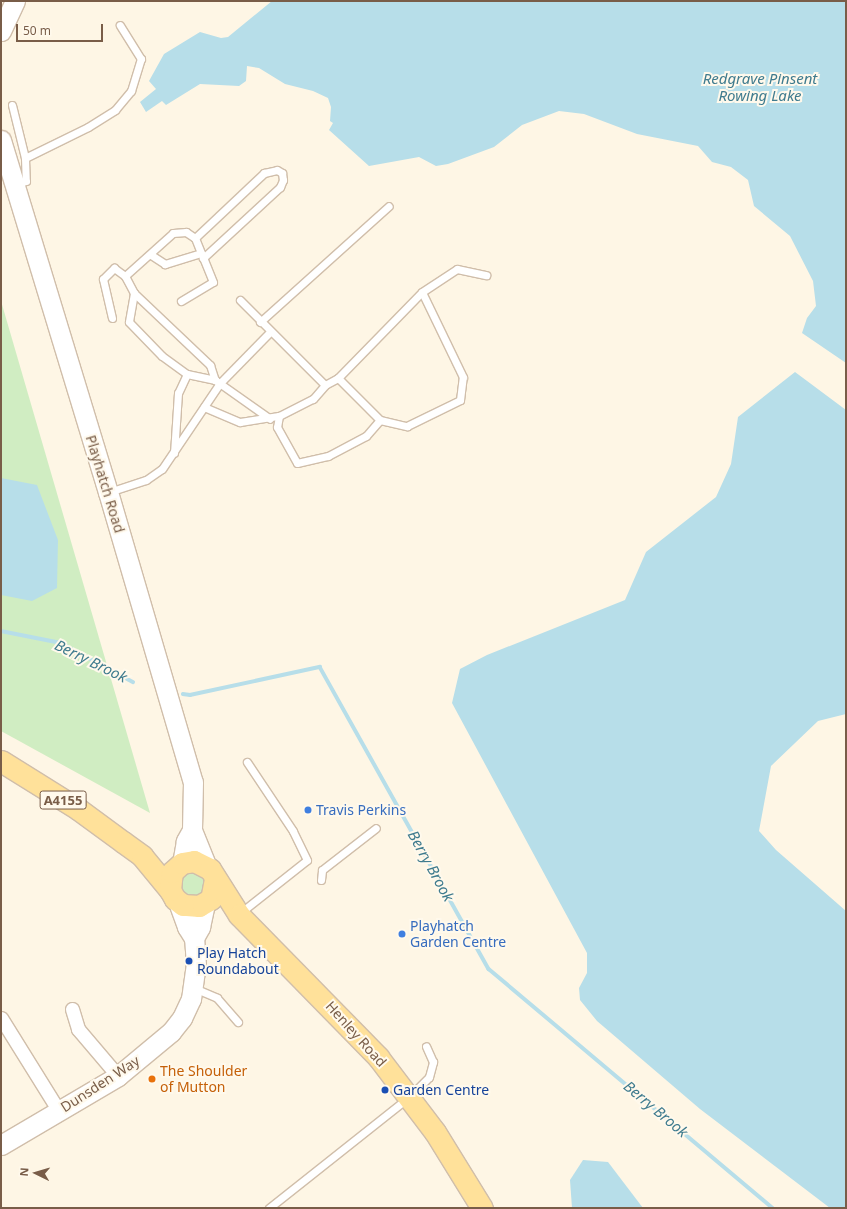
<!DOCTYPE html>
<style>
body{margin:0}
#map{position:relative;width:847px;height:1209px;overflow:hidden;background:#fef6e5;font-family:"Noto Sans",sans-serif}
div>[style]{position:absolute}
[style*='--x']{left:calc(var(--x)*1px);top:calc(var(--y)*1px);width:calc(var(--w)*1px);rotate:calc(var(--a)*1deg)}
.green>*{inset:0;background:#d0edc2}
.water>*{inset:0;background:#b7dee9}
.stream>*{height:3.5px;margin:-1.75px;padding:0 1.75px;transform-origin:1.75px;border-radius:1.75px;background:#b7dee9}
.roads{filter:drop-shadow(1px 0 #d0beaa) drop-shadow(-1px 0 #d0beaa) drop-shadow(0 1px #d0beaa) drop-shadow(0 -1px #d0beaa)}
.lane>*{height:7px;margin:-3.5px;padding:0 3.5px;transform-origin:3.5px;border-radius:3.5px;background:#fff}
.street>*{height:13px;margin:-6.5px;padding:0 6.5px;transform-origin:6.5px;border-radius:6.5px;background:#fff}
.secondary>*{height:19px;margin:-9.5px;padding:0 9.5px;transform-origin:9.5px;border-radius:9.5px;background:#fff}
.primary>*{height:21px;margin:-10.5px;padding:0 10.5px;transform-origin:10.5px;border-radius:10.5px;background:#ffe19a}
.dots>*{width:11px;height:11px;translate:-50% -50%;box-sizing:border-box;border:2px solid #fff9ec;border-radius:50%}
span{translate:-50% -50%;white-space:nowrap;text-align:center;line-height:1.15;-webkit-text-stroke:4px #fff9ec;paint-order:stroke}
.shield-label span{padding:1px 3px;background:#fff9ec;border:1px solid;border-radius:3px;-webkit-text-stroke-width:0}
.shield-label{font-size:13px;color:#795d48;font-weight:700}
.street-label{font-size:14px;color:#795d48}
.shop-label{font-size:14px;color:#366cbe}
.left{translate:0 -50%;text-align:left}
.transit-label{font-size:14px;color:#164399}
.food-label{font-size:14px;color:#c56008}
.water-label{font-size:15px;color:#3f7b8e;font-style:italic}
.frame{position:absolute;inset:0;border:2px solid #795d48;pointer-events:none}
.north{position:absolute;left:16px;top:1153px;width:40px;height:40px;-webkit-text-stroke:3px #fff9ec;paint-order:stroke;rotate:275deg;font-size:11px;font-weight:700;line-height:16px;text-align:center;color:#795d48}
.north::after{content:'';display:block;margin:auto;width:14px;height:18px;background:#795d48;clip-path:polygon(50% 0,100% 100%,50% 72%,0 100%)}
.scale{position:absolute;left:16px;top:24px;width:87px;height:18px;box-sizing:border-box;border:2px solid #795d48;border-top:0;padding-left:5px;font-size:12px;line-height:14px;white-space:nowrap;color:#795d48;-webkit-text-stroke:3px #fff9ec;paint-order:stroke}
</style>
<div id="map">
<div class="green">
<div style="clip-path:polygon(1px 301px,150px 813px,1px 731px)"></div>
<div style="clip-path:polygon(194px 869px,206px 880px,203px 892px,194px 897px,185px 895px,180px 888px,182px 874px)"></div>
</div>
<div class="water">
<div style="clip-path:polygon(272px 1px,846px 1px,846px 363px,802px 333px,807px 318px,816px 306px,813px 281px,790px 236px,754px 206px,748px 180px,731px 167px,712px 162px,698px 146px,637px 134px,584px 114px,559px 111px,522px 125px,494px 147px,448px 164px,436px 166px,419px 157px,369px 166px,329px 130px,333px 123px,330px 121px,331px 107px,328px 98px,313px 91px,285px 84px,259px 68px,247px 66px,246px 81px,239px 86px,200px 84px,166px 105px,162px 101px,146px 112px,140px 102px,156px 89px,149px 81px,164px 54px,200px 32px,221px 38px,228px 37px)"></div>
<div style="clip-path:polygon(795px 372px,846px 410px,846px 714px,818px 721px,771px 766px,759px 831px,776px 850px,846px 911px,846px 1208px,830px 1208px,700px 1109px,597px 1021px,580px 1000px,579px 988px,587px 973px,587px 953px,452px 703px,460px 669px,487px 655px,625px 600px,646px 552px,716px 497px,731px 464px,738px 417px)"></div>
<div style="clip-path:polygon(1px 478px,37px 485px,58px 540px,57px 588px,32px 601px,1px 595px)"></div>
<div style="clip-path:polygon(583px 1160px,608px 1162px,643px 1208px,572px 1208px,570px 1180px)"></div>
</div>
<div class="stream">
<div style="--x:1;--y:631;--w:61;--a:11.3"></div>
<div style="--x:61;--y:643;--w:82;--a:28.4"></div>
<div style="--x:183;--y:694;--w:7;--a:8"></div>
<div style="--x:190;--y:695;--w:133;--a:-12.2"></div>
<div style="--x:320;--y:667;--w:346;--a:60.8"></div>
<div style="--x:489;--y:969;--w:371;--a:40.1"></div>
</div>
<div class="roads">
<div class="lane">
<div style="--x:12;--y:105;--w:55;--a:76.2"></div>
<div style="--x:25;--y:158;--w:23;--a:88"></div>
<div style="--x:26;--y:181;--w:10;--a:163"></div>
<div style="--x:25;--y:158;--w:70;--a:-26.2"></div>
<div style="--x:88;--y:127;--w:32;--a:-32"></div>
<div style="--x:115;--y:110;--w:25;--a:-50"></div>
<div style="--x:131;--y:91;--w:34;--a:-73"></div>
<div style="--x:141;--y:59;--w:40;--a:-122"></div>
<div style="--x:195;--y:238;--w:95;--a:-43.3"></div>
<div style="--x:264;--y:173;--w:13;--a:-13"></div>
<div style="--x:277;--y:170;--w:6;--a:31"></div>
<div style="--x:282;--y:173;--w:7;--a:82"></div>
<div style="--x:283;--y:180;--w:8;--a:113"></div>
<div style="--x:280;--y:187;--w:105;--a:137.3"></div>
<div style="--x:125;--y:276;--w:19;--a:62"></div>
<div style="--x:134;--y:293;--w:105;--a:43.5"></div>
<div style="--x:210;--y:365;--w:16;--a:72"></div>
<div style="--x:134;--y:293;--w:29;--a:100"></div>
<div style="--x:129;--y:322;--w:47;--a:45.9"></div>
<div style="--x:162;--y:356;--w:31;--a:36"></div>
<div style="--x:187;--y:374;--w:21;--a:115"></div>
<div style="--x:178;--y:393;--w:60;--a:93.8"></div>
<div style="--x:240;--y:300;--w:120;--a:45"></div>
<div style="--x:181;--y:301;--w:37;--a:-31"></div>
<div style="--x:213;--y:282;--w:29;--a:-112"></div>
<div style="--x:112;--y:318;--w:40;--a:-103"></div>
<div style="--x:103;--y:279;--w:16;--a:-45"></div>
<div style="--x:114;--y:268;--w:14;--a:36"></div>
<div style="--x:125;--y:276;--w:64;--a:-41.9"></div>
<div style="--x:173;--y:233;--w:13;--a:-4"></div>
<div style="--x:186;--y:232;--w:11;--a:34"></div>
<div style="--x:195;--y:238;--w:16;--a:68"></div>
<div style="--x:201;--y:253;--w:38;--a:163"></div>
<div style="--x:165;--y:264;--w:17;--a:-147"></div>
<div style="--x:260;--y:322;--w:173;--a:-42"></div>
<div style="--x:187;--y:374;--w:29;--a:12"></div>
<div style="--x:215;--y:380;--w:67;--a:35.3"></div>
<div style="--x:338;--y:378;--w:59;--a:45"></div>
<div style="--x:204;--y:407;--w:39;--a:23"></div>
<div style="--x:240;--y:422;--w:39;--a:-9"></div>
<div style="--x:279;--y:416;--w:38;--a:-27"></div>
<div style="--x:313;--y:399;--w:18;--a:-49"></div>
<div style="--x:325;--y:385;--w:15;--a:-28"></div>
<div style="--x:338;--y:378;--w:120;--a:-45.7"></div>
<div style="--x:422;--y:292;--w:42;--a:-33.3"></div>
<div style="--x:457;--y:269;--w:30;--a:12"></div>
<div style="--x:279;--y:416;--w:11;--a:100"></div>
<div style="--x:277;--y:427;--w:41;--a:60.9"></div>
<div style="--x:297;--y:463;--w:32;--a:-13"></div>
<div style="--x:328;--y:456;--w:43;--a:-27.8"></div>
<div style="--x:366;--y:436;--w:21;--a:-49"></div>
<div style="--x:380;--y:420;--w:28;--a:13"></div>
<div style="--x:407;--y:426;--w:59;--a:-26.1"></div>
<div style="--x:460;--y:400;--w:23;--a:-83"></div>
<div style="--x:463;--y:377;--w:94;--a:-115.8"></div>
<div style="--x:109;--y:492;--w:39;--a:-18"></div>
<div style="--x:146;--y:480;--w:19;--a:-35"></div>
<div style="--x:162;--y:469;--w:104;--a:-56"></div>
<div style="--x:220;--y:383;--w:71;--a:-45.6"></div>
<div style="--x:321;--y:880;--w:10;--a:-84"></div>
<div style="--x:322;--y:870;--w:68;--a:-37.9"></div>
<div style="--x:240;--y:913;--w:85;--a:-38.3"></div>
<div style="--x:307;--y:860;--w:32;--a:-116"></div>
<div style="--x:293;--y:831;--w:83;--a:-123.7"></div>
<div style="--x:194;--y:988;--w:25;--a:23"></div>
<div style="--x:217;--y:998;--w:32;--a:49"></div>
<div style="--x:269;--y:1208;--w:179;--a:-38.4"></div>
<div style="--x:409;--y:1097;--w:28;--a:-45"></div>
<div style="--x:429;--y:1077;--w:16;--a:-75"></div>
<div style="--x:433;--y:1062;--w:17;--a:-114"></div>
</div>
<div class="street">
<div style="--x:72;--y:1009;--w:21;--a:73"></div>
<div style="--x:78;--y:1029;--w:62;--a:49.6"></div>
<div style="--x:1;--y:1018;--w:110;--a:58.1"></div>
</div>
<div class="secondary">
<div style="--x:1;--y:31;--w:33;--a:-65"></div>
<div style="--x:1;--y:140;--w:368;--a:73.1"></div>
<div style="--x:108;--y:492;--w:302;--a:73.7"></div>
<div style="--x:193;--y:782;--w:48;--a:91.2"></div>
<div style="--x:192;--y:830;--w:13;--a:119"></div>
<div style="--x:186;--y:841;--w:22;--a:100"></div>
<div style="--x:192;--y:830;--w:38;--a:68"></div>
<div style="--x:178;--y:902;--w:27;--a:70"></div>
<div style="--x:187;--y:927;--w:13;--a:58"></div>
<div style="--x:1;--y:1145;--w:136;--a:-30.5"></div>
<div style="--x:118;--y:1076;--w:69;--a:-39.7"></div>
<div style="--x:171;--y:1032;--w:18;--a:-52"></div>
<div style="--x:182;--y:1018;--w:21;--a:-65"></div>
<div style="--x:191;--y:999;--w:34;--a:-82"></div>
<div style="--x:196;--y:965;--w:27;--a:-94"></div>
<div style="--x:194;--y:938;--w:13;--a:-61"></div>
<div style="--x:200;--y:927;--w:24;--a:-78"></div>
</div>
<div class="primary">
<div style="--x:1;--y:761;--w:91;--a:31.9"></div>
<div style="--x:78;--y:809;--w:56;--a:36.3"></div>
<div style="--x:123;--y:842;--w:24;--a:36"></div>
<div style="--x:142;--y:856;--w:44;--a:50.5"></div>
<div style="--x:215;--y:879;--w:20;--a:101"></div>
<div style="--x:211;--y:899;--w:14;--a:150"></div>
<div style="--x:199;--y:906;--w:16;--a:-176"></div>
<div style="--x:183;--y:905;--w:10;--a:-143"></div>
<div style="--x:175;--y:899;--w:10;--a:-119"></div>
<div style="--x:170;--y:890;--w:18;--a:-84"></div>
<div style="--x:172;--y:872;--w:13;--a:-42"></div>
<div style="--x:182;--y:863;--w:12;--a:-9"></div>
<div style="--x:194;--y:861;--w:18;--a:27"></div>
<div style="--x:210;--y:869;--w:54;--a:57.8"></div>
<div style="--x:239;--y:915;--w:199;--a:45.6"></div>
<div style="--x:378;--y:1057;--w:94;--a:52.8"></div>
<div style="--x:435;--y:1132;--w:89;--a:58.3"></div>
</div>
</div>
<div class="dots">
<div style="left:308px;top:810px;background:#3f7fe0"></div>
<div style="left:402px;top:934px;background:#3f7fe0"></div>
<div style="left:189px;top:961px;background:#1a4fb4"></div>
<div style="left:152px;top:1079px;background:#e8710a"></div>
<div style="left:385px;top:1090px;background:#1a4fb4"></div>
</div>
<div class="shield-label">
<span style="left:63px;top:800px">A4155</span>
</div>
<div class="street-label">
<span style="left:105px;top:484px;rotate:73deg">Playhatch Road</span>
<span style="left:356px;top:1034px;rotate:48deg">Henley Road</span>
<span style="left:100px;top:1084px;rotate:-33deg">Dunsden Way</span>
</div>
<div class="shop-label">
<span class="left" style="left:316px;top:810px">Travis Perkins</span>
<span class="left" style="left:410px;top:934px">Playhatch<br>Garden Centre</span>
</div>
<div class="transit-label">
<span class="left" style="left:197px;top:961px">Play Hatch<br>Roundabout</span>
<span class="left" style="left:393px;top:1090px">Garden Centre</span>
</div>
<div class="food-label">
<span class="left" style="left:160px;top:1079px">The Shoulder<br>of Mutton</span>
</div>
<div class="water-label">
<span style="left:760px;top:87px">Redgrave Pinsent<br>Rowing Lake</span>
<span style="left:91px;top:661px;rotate:26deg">Berry Brook</span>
<span style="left:431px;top:866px;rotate:61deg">Berry Brook</span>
<span style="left:656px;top:1109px;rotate:40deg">Berry Brook</span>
</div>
<div class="frame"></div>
<div class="north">N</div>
<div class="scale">50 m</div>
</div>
